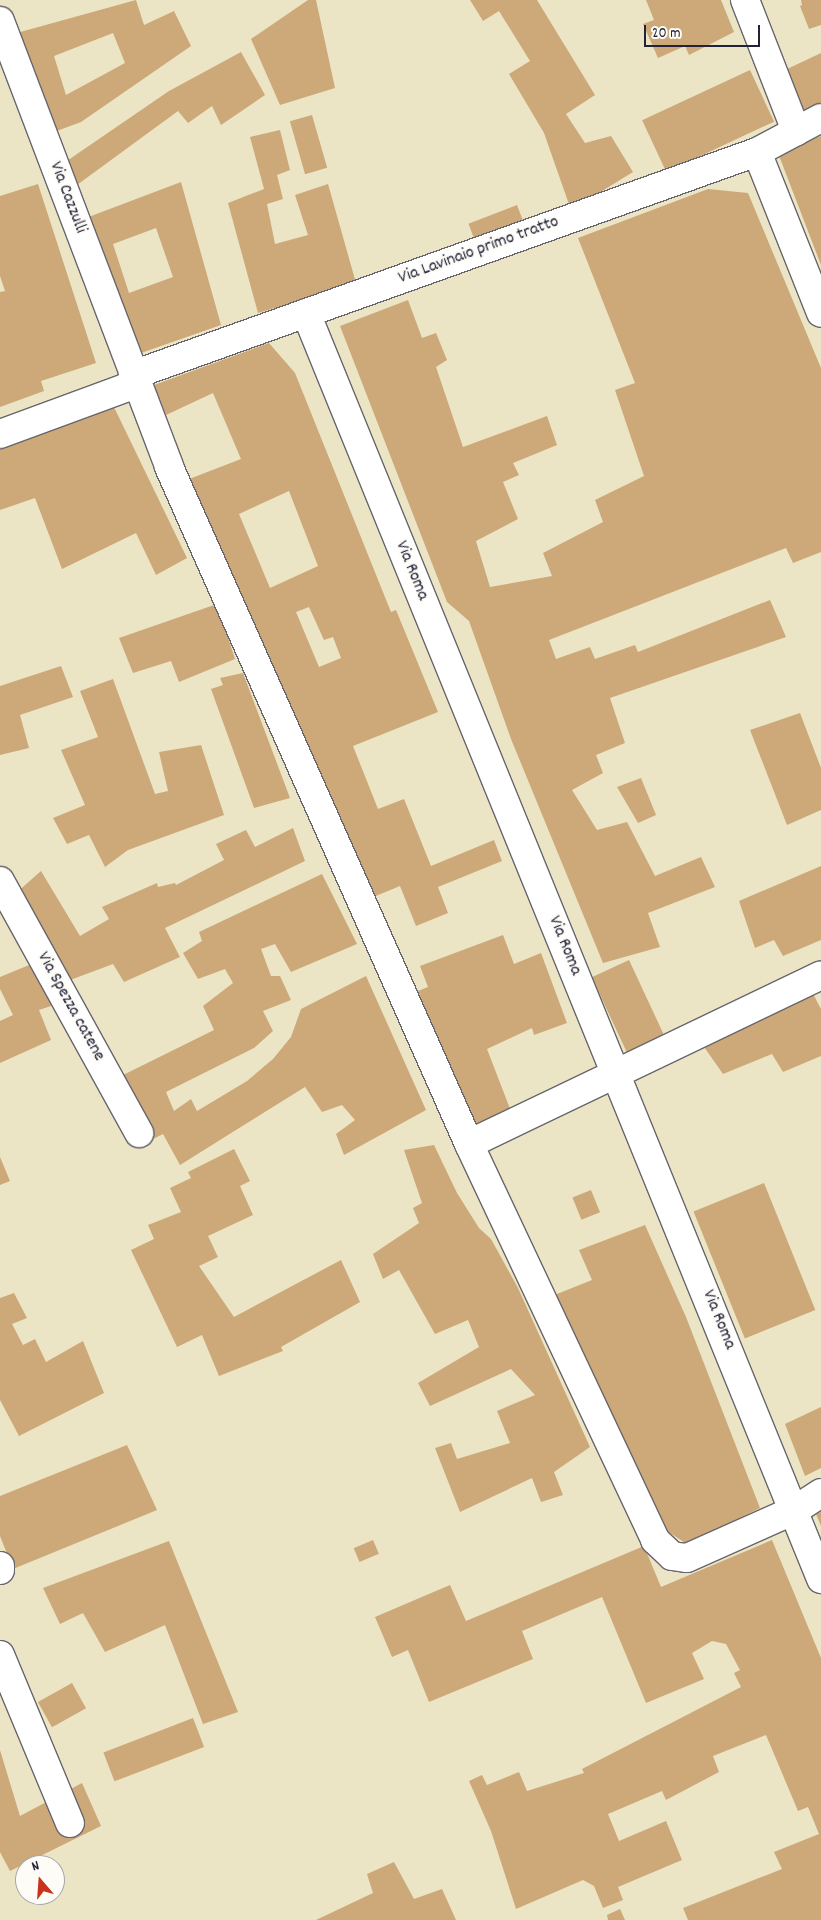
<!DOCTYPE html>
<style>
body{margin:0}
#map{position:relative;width:821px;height:1920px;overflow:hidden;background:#ebe5c6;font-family:Dekko,sans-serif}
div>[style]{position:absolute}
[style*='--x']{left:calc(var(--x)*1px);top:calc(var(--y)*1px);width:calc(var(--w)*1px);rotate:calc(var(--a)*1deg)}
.building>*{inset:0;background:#cda878;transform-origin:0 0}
.roads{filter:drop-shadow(1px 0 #68666c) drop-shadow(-1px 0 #68666c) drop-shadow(0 1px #68666c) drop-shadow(0 -1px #68666c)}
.minor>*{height:28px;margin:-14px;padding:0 14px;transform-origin:14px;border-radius:14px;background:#fff}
span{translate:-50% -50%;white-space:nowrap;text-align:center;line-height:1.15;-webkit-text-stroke:5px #fdfcf7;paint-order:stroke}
.street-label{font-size:18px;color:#22223b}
.north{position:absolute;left:15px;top:1855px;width:50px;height:50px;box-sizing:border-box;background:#fdfcf7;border:1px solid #a5a5ac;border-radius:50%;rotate:342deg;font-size:14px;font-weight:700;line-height:20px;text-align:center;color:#22223b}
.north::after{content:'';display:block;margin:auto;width:18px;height:22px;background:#c8321e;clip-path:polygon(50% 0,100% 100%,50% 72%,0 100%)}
.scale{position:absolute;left:644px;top:25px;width:116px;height:22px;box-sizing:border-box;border:2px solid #22223b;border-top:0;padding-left:6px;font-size:15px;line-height:18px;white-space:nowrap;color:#22223b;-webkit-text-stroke:4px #fdfcf7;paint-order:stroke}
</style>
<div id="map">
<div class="building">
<div style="clip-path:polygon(evenodd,136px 0,144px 25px,174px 11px,191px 46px,81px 122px,46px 135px,13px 34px,136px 0,113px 33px,125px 63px,66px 95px,54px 56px,113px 33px)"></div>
<div style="clip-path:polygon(308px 0,316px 0,335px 88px,280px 105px,251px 39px)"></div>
<div style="clip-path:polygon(470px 0,537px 0,595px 95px,566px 114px,585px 143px,611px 136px,633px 172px,571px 210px,544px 133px,509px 74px,530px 61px,499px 11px,483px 21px)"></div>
<div style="clip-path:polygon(646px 0,721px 0,734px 32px,689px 55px,685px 46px,658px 58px,643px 24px,654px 20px)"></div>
<div style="clip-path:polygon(801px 0,821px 0,821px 25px,809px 29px,800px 6px,802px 5px)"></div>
<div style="clip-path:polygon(241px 52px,265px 95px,221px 125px,212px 106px,188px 123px,178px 111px,66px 193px,58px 167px,169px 91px)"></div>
<div style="clip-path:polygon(821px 53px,821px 103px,802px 112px,785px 70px)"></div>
<div style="left:750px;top:70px;width:57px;height:119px;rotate:65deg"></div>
<div style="left:312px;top:115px;width:55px;height:23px;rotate:74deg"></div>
<div style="clip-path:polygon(280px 130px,290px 170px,277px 175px,283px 199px,267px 204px,275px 244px,308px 235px,295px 195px,328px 184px,356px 283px,258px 313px,228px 203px,264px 189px,250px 137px)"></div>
<div style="clip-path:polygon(821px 136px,821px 265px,778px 153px)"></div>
<div style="clip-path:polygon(evenodd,181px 182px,221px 325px,141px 353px,78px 221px,181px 182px,156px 228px,173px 277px,129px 293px,113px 244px,156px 228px)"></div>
<div style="clip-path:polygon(38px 184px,96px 363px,41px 381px,44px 391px,0 407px,0 292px,5px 291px,0 276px,0 196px)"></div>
<div style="clip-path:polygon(708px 189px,748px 193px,821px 368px,821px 552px,793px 563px,786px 548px,549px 640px,556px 659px,590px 647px,595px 659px,635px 645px,638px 652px,770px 600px,786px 637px,610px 698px,625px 743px,596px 755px,603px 773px,572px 790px,597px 830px,627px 822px,655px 876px,701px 857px,715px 887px,648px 913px,660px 947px,603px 963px,511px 739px,469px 621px,447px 602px,340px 326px,408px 300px,422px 338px,436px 333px,447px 360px,436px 367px,463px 447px,547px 416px,557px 445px,513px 463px,519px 475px,503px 482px,518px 519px,476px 541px,490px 587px,552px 576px,543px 553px,603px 522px,595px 500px,644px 476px,615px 390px,635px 383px,578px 238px)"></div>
<div style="left:517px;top:205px;width:26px;height:52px;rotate:69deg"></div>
<div style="clip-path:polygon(evenodd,269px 343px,295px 373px,391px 612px,396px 610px,438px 712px,353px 746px,378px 809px,404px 799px,431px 866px,494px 840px,502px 861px,438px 887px,448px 913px,416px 926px,400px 886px,366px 900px,184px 481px,241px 459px,213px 393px,166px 415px,154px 385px,269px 343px,289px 491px,318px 566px,270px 588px,239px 514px,289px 491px,269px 343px,309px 607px,324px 640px,333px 637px,341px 658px,319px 667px,296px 612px,309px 607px)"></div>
<div style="clip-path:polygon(112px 403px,187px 558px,156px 575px,136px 533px,62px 569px,35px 498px,0 510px,0 444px)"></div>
<div style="clip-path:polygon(217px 604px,235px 659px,179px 682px,171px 661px,133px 673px,119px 638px)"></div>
<div style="clip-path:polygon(61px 666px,73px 697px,20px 715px,29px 748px,0 755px,0 686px)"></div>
<div style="clip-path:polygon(243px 673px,290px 798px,254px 808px,211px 689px,223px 685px,220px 678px)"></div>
<div style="clip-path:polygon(113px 679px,155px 794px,168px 791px,159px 752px,201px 745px,224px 815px,128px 850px,105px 867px,89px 835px,67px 844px,53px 818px,85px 805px,61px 750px,98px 737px,80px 691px)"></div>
<div style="clip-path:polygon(800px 713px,821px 768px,821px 810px,787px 825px,750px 730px)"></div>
<div style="clip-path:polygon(641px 778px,656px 815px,638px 823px,617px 787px)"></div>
<div style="clip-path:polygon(293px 828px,305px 861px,165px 928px,180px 957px,124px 982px,113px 964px,65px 982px,15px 894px,41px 871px,80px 936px,109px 919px,102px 907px,157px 883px,158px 887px,175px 883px,176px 885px,224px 860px,216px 844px,246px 830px,255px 847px)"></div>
<div style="clip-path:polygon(821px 866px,821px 940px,783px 956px,774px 940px,755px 948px,739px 901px)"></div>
<div style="clip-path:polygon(322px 874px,357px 944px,291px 972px,275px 944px,261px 949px,271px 976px,280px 976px,291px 1000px,263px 1011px,273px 1031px,254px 1048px,166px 1092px,174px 1111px,191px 1099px,197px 1111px,247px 1081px,273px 1059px,291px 1037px,301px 1009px,366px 976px,426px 1110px,344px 1155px,336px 1134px,355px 1120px,342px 1105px,322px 1112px,305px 1087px,180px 1165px,163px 1134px,149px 1141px,117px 1078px,214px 1030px,203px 1006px,233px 983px,225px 969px,198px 979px,183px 953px,202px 941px,199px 932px)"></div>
<div style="clip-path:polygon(503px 935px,514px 964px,541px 953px,567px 1023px,534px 1035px,532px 1028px,487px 1049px,512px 1114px,469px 1130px,418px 991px,428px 987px,420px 966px)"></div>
<div style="left:629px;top:960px;width:83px;height:41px;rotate:65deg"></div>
<div style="clip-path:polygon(34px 963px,57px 1004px,39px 1010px,51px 1040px,0 1063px,0 1021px,13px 1015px,0 989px,0 977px)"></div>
<div style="clip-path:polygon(810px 988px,821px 1009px,821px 1056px,783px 1072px,772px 1054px,723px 1074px,702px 1044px)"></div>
<div style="clip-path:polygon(434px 1145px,457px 1193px,479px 1228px,491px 1239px,518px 1288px,590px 1447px,554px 1472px,563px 1495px,541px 1502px,532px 1478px,460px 1512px,435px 1448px,451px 1443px,457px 1459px,510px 1443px,497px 1411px,535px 1395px,511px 1369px,430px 1406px,418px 1383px,479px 1347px,468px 1320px,435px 1334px,399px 1270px,383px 1279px,373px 1254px,419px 1223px,413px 1208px,422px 1203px,404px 1150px)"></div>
<div style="clip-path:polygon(234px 1149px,250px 1181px,240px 1186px,253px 1215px,208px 1236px,218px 1257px,199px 1266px,234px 1317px,341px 1260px,360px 1302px,281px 1347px,283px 1351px,219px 1376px,202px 1335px,177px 1347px,131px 1250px,154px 1239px,148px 1225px,181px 1212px,170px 1188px,191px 1178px,188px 1172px)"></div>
<div style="clip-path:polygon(0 1157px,10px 1181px,0 1185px)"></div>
<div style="left:764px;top:1183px;width:137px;height:76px;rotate:68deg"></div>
<div style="left:591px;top:1190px;width:24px;height:20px;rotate:68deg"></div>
<div style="clip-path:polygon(645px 1225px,686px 1317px,760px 1508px,687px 1544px,667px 1531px,552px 1296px,592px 1280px,579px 1250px)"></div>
<div style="clip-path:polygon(14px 1293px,27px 1318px,12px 1324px,23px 1345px,35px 1339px,46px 1362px,83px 1341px,104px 1393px,19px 1436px,0 1400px,0 1298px)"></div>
<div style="clip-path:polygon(821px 1407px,821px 1468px,805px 1476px,785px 1424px)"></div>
<div style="clip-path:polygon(127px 1445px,157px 1510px,13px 1569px,0 1536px,0 1496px)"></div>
<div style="clip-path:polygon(821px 1512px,821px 1526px,816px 1514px)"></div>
<div style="left:373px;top:1540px;width:15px;height:21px;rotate:67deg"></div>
<div style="clip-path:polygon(772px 1540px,821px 1658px,821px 1920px,688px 1920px,683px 1908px,782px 1869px,774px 1852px,819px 1834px,808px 1807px,798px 1811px,766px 1735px,713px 1756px,719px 1772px,666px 1800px,662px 1791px,608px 1814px,619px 1841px,666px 1821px,682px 1860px,618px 1887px,623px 1900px,603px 1908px,594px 1886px,583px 1880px,516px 1909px,491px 1831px,469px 1781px,482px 1775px,487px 1785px,519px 1772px,527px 1791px,584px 1773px,582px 1769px,741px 1687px,734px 1673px,740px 1670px,726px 1644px,712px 1641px,692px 1653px,704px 1679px,646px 1703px,602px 1597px,522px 1631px,533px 1659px,429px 1702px,408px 1650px,392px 1657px,375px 1617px,450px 1585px,466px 1621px,644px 1546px,661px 1587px)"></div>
<div style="clip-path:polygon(169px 1541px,238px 1712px,203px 1724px,165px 1625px,105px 1652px,83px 1613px,60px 1624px,43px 1588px)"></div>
<div style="left:72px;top:1683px;width:29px;height:39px;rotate:61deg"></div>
<div style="left:193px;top:1718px;width:31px;height:96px;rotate:69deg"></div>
<div style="clip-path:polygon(0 1750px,20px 1816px,82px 1783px,101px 1826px,10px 1871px,0 1852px)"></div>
<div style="clip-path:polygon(394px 1862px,414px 1899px,442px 1889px,456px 1920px,316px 1920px,373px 1893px,367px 1874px)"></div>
<div style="clip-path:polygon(620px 1909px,625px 1920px,608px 1920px,607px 1915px)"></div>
</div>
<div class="roads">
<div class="minor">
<div style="--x:745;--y:0;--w:141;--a:68.7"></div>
<div style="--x:0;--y:21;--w:477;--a:69.2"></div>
<div style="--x:169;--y:467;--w:740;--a:66.1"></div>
<div style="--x:469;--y:1144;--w:438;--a:64.8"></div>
<div style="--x:655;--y:1540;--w:23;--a:43"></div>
<div style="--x:672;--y:1556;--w:15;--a:8"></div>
<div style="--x:687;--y:1558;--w:118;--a:-24"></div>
<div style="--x:795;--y:1510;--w:31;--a:-33"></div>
<div style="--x:757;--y:152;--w:173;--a:68.3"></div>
<div style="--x:306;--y:313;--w:1367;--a:67.86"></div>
<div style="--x:133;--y:375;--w:663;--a:-19.67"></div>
<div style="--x:757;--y:152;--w:72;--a:-28"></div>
<div style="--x:0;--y:434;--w:145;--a:-20.2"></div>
<div style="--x:0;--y:881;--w:288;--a:61.1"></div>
<div style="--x:469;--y:1144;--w:390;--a:-25.6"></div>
<div style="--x:0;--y:1566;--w:4;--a:90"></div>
<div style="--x:0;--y:1655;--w:182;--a:67.4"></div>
</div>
</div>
<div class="street-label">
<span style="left:67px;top:198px;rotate:69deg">Via Cazzulli</span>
<span style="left:479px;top:251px;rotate:-20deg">Via Lavinaio primo tratto</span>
<span style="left:411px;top:571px;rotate:68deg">Via Roma</span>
<span style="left:564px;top:946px;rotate:68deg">Via Roma</span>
<span style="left:70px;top:1007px;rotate:61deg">Via Spezza catene</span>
<span style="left:718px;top:1320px;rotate:68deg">Via Roma</span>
</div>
<div class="north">N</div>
<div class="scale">20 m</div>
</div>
